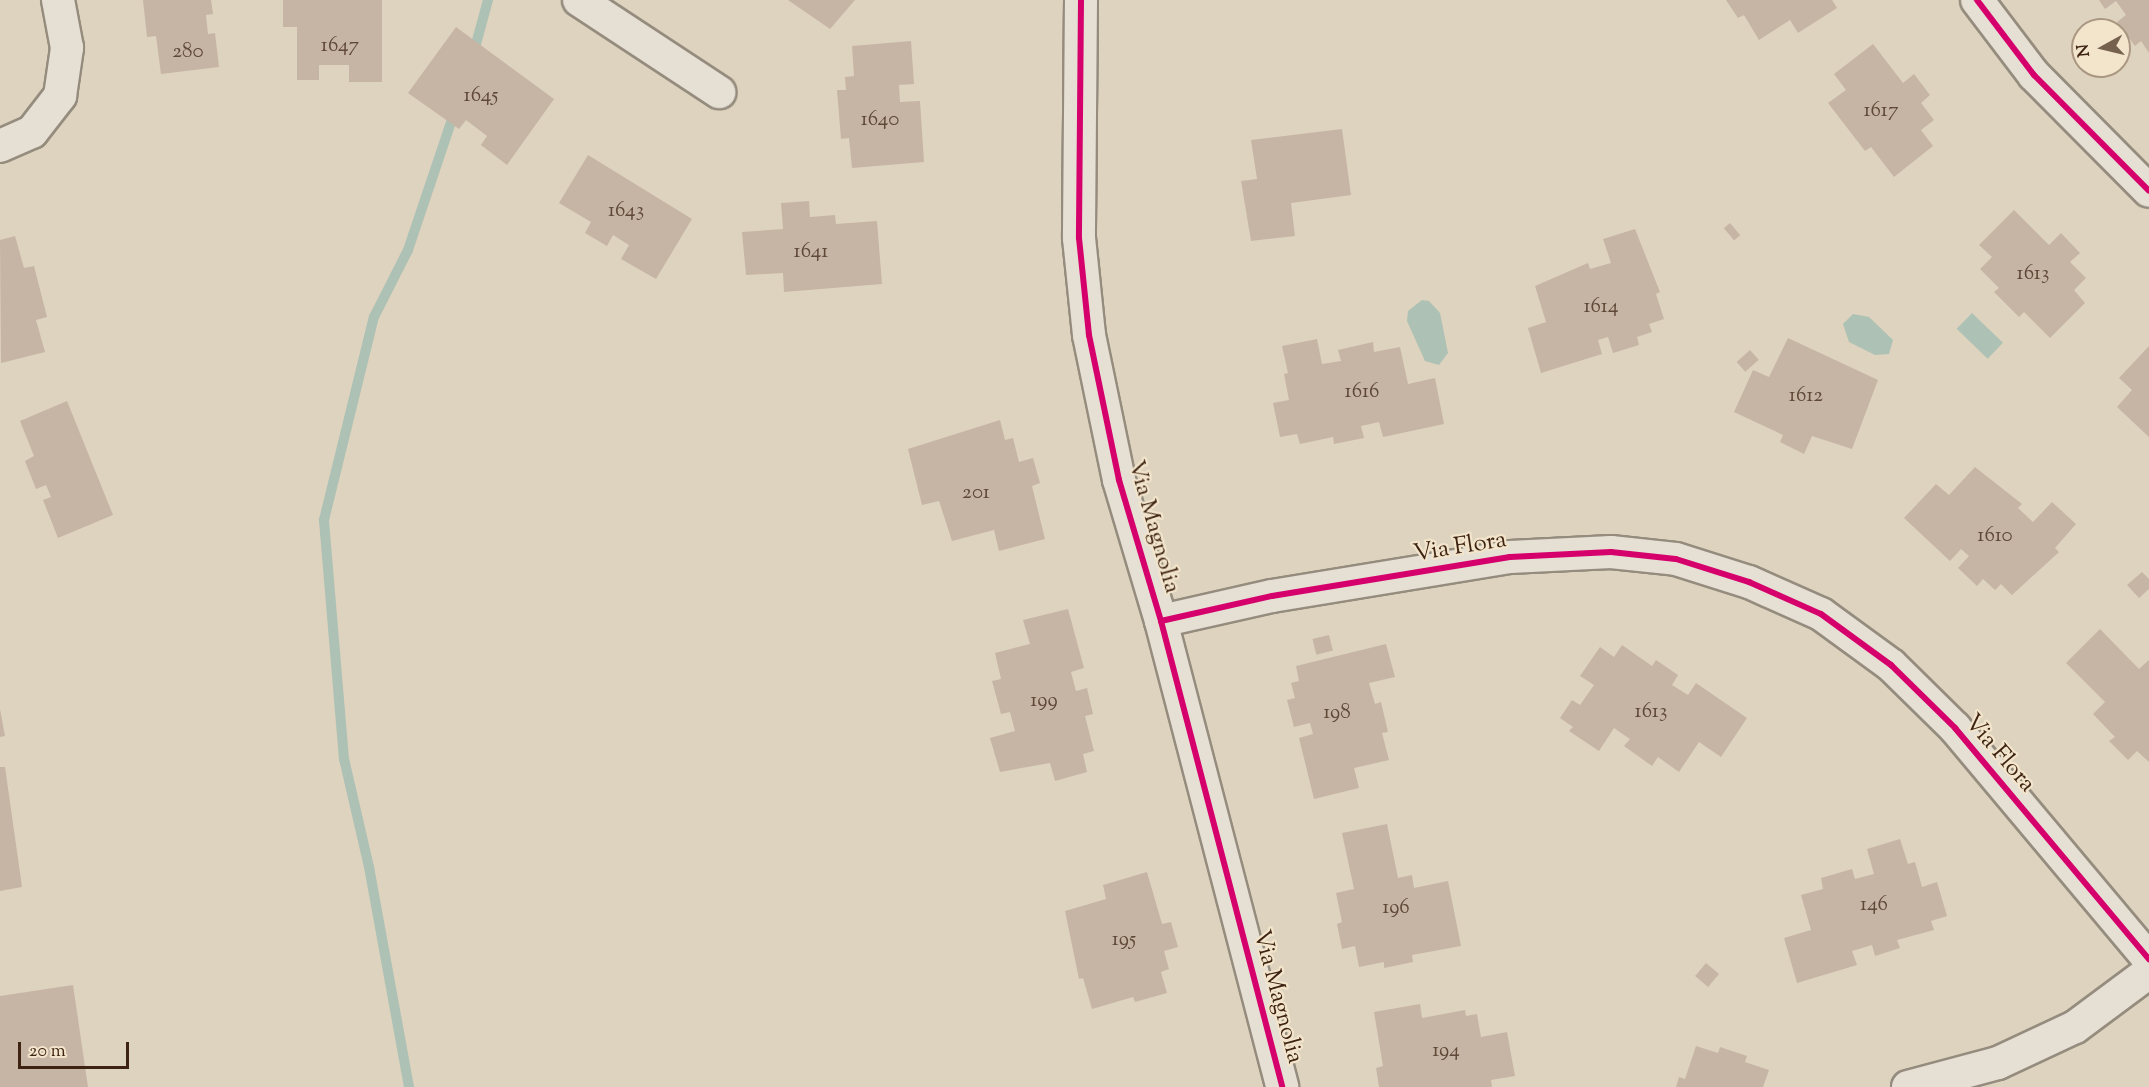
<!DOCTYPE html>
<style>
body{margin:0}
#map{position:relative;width:2149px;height:1087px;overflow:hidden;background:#ded3be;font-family:"Sorts Mill Goudy",serif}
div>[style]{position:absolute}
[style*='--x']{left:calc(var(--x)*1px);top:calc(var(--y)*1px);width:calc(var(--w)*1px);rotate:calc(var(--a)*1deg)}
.water>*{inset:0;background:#adc1b4;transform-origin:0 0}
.stream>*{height:10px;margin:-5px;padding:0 5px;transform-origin:5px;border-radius:5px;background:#adc1b4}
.building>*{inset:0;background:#c6b5a5;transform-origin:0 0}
.roads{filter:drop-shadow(2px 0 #958c7e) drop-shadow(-2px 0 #958c7e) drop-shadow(0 2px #958c7e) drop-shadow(0 -2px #958c7e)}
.minor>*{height:32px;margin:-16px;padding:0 16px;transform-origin:16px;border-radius:16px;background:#e5dfd4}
.cycleway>*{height:6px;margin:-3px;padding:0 3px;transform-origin:3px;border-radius:3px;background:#d6006c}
span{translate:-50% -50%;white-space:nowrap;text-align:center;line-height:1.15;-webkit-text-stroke:4.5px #f2e5cc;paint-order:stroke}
.number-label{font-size:21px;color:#604837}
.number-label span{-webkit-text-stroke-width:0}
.street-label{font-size:24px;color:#3e2312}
.north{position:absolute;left:2071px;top:18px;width:60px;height:60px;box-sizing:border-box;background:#f2e5cc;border:2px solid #aa9782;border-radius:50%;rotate:262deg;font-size:16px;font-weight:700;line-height:24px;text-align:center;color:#3e2312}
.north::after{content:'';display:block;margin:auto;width:21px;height:27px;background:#76614e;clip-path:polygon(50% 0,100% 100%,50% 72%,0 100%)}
.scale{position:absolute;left:18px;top:1042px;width:111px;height:27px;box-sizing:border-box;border:3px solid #3e2312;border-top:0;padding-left:8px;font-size:18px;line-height:21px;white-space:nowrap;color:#3e2312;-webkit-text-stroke:4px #f2e5cc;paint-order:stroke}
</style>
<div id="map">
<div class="water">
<div style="clip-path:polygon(1422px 300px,1429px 301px,1440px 313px,1448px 353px,1439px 365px,1425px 361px,1407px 321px,1408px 311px)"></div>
<div style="left:1972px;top:313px;width:43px;height:22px;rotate:44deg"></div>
<div style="clip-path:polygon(1853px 314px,1869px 317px,1893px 340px,1889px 354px,1875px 355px,1849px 342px,1843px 324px)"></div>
</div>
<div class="stream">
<div style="--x:473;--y:55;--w:57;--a:-74.7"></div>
<div style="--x:409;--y:1087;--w:224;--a:-100.3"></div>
<div style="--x:369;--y:867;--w:111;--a:-103"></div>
<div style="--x:344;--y:759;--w:240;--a:-94.8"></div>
<div style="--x:324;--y:520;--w:209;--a:-76.2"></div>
<div style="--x:374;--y:317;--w:75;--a:-63.1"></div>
<div style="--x:408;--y:250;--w:148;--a:-71.4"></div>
</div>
<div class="building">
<div style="clip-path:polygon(143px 0,211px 0,213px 14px,206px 15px,208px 34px,215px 33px,219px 67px,161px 74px,156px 36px,147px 37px)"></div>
<div style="clip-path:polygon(283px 0,382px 0,382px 82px,349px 82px,349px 65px,319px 65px,319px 80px,297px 80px,297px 27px,283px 27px)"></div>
<div style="clip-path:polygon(788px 0,855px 0,830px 29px)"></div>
<div style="clip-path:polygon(1726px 0,1832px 0,1837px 8px,1798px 33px,1790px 20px,1759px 40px,1744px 15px,1738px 18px)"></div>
<div style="clip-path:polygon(2099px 0,2149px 0,2149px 53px,2141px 41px,2135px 46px,2117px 22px,2126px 15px,2116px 1px,2105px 9px)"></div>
<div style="clip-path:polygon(456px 27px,554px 99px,507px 165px,481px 145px,487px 136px,466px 120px,459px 129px,408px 93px)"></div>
<div style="clip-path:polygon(911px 41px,914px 84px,899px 85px,900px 102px,920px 101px,924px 162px,852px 168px,849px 138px,841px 139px,837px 90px,846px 90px,845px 77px,854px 76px,852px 46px)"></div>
<div style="clip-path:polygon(1873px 44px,1903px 83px,1914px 74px,1930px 95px,1921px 103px,1934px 120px,1921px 130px,1933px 146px,1894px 177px,1871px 147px,1865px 151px,1828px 103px,1846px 90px,1834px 74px)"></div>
<div style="clip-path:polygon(1342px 129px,1351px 195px,1291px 203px,1295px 236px,1251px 241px,1241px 181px,1257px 179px,1251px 140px)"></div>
<div style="clip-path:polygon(588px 155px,692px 219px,656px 279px,621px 259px,629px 245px,613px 235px,607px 246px,585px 233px,591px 222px,559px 203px)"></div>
<div style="clip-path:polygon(809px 201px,810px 217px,835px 215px,836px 224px,877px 221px,882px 284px,784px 292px,783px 273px,746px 275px,742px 232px,783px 229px,781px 203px)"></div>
<div style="clip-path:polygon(2014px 210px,2049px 245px,2061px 233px,2080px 253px,2070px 262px,2086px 278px,2074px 290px,2085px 303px,2050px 338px,2024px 312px,2019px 317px,1994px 292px,1999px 288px,1980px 269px,1992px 257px,1979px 245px)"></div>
<div style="left:1730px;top:223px;width:16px;height:8px;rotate:50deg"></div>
<div style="clip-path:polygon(1635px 229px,1660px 292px,1656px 294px,1664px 319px,1649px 324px,1652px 332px,1637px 337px,1639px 345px,1613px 353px,1608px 337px,1598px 340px,1602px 354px,1541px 373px,1528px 328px,1546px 322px,1535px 286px,1588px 263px,1590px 269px,1611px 263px,1603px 239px)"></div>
<div style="clip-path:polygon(15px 236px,24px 268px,34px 266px,47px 317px,36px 320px,45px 352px,1px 363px,0 240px)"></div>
<div style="clip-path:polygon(1788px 338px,1878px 380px,1852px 449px,1812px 436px,1804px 454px,1780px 442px,1783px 435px,1734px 412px,1753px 370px,1769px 377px)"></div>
<div style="clip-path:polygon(1317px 339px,1322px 364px,1341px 361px,1338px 350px,1373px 342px,1374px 352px,1400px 347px,1408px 384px,1435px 378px,1444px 424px,1383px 437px,1379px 422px,1361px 426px,1364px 438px,1334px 444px,1333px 437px,1300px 444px,1297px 434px,1280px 437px,1273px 403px,1289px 400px,1284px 374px,1288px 373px,1282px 346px)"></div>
<div style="clip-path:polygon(2149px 346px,2149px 437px,2117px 407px,2132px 390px,2119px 378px)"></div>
<div style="left:1750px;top:350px;width:13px;height:18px;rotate:48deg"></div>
<div style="clip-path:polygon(67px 401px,113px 515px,58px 538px,43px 500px,51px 497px,46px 485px,36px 489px,25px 461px,34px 456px,20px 421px)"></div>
<div style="clip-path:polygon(1000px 420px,1005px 440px,1013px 438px,1019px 462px,1033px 458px,1040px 483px,1032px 486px,1045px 539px,999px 551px,994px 530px,952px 541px,939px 501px,922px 505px,908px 449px)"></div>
<div style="clip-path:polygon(1975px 467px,2022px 504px,2018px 508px,2033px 522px,2052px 502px,2076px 524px,2055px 548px,2059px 552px,2012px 595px,2001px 584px,1995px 590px,1983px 579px,1977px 586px,1958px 568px,1969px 556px,1961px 549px,1950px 561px,1904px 518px,1936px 484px,1949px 495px)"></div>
<div style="clip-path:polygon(2142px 572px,2149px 579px,2149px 589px,2139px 598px,2127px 585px)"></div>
<div style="clip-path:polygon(1068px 609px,1084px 668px,1071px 672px,1076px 691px,1087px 688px,1093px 714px,1085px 716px,1094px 751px,1083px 754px,1087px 772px,1055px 781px,1050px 763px,1000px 772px,990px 738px,1015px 731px,1010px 712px,1001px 714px,992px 681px,1001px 679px,995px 653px,1030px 644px,1023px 620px)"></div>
<div style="clip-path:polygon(2100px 629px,2139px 669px,2149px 660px,2149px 762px,2137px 751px,2128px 760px,2109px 741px,2115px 737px,2093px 714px,2105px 702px,2066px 663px)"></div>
<div style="left:1329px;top:635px;width:16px;height:17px;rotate:76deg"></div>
<div style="clip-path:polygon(1386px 644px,1395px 677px,1369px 683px,1375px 704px,1381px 702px,1388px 732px,1382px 733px,1389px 760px,1354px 768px,1359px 788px,1314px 799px,1299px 738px,1313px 734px,1310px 723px,1294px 727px,1287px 700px,1295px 698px,1291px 683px,1299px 681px,1296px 666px)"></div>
<div style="clip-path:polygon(1622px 645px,1652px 666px,1656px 660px,1678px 675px,1672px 685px,1688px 695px,1696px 683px,1747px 718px,1721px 757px,1699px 742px,1679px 772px,1658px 757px,1652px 766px,1624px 746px,1630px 739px,1614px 728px,1599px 751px,1569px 731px,1573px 727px,1560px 718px,1572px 700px,1580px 705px,1594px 685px,1580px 676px,1600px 647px,1614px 657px)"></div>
<div style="clip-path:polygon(0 709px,5px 736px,0 737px)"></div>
<div style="clip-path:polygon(0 767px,5px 767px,22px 887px,0 891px)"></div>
<div style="clip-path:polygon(1387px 824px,1398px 878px,1412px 875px,1414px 888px,1448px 881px,1461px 946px,1412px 955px,1413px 962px,1384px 968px,1384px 962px,1359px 967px,1355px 946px,1342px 949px,1337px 924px,1342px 922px,1336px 893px,1354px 889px,1342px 833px)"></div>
<div style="clip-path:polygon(1900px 839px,1908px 864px,1915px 862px,1922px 887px,1937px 882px,1947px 916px,1931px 921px,1934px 930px,1897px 940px,1900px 948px,1875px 956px,1872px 945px,1852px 951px,1857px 965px,1797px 983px,1784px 938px,1811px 930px,1801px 895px,1823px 889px,1821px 878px,1852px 869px,1855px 879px,1874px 874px,1867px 849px)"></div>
<div style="clip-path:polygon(1147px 872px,1162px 924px,1171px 922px,1178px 947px,1164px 951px,1169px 969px,1161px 972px,1167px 993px,1135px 1002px,1133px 997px,1092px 1009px,1083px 978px,1079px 979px,1065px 911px,1106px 899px,1103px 885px)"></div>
<div style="left:1706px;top:963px;width:17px;height:17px;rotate:40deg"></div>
<div style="clip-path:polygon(73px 985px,88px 1087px,0 1087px,0 996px)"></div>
<div style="clip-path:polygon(1420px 1004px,1422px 1018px,1465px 1010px,1466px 1016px,1477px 1014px,1481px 1037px,1507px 1032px,1515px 1076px,1491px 1080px,1492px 1087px,1379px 1087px,1376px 1068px,1383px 1066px,1374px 1012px)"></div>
<div style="clip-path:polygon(1696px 1046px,1718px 1053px,1720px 1047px,1747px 1056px,1745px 1062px,1769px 1070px,1763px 1087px,1676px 1087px,1679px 1077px,1685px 1079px)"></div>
</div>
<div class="roads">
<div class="minor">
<div style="--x:579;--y:0;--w:168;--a:33.3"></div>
<div style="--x:1081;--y:0;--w:238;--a:90.5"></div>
<div style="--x:1079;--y:238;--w:98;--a:84.1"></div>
<div style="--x:1089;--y:335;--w:148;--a:78.3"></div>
<div style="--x:1119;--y:480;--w:147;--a:73.4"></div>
<div style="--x:1161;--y:621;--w:481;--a:75.4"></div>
<div style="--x:1977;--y:0;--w:94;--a:52.8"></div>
<div style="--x:2034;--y:75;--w:163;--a:45.2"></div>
<div style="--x:0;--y:146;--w:35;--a:-24"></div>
<div style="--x:32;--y:132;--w:46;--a:-52.1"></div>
<div style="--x:60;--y:96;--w:49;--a:-81.7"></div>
<div style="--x:67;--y:48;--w:49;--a:-100.6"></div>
<div style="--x:1161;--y:621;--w:114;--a:-12.7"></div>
<div style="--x:1272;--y:596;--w:241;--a:-9.3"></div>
<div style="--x:1510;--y:557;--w:101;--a:-2.8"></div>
<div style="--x:1611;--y:552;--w:65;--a:6.1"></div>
<div style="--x:1676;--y:559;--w:77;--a:17.5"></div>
<div style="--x:1749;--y:582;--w:79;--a:24"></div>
<div style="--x:1821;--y:614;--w:87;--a:36.1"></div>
<div style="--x:1891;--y:665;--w:90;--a:44.5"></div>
<div style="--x:1955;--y:728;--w:302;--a:50"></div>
<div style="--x:1908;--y:1087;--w:93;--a:-14.9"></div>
<div style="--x:1998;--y:1063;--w:85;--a:-25.1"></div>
<div style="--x:2075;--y:1027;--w:92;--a:-36.6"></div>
</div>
</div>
<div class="cycleway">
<div style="--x:1081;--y:0;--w:238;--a:90.5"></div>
<div style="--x:1079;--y:238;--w:98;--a:84.1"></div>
<div style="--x:1089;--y:335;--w:148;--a:78.3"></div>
<div style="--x:1119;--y:480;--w:147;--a:73.4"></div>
<div style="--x:1161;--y:621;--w:481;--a:75.4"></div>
<div style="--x:1977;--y:0;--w:94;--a:52.8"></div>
<div style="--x:2034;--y:75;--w:163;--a:45.2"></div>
<div style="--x:1161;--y:621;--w:114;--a:-12.7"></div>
<div style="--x:1272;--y:596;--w:241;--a:-9.3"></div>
<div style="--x:1510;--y:557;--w:101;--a:-2.8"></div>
<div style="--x:1611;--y:552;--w:65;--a:6.1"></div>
<div style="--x:1676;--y:559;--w:77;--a:17.5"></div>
<div style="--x:1749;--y:582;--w:79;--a:24"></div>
<div style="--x:1821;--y:614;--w:87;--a:36.1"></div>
<div style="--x:1891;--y:665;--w:90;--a:44.5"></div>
<div style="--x:1955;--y:728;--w:302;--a:50"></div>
</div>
<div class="number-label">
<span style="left:340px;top:46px">1647</span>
<span style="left:188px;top:52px">280</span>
<span style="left:481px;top:96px">1645</span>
<span style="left:1881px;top:111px">1617</span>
<span style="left:880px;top:120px">1640</span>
<span style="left:626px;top:211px">1643</span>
<span style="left:811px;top:252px">1641</span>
<span style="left:2033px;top:274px">1613</span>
<span style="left:1601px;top:307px">1614</span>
<span style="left:1362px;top:392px">1616</span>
<span style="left:1806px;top:396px">1612</span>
<span style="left:976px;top:493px">201</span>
<span style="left:1995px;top:536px">1610</span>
<span style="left:1044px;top:701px">199</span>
<span style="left:1651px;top:712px">1613</span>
<span style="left:1337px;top:713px">198</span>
<span style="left:1874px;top:905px">146</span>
<span style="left:1396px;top:908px">196</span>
<span style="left:1124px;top:940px">195</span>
<span style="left:1446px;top:1051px">194</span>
</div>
<div class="street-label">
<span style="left:1153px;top:527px;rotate:74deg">Via Magnolia</span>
<span style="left:1460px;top:548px;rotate:-9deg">Via Flora</span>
<span style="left:1999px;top:754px;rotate:49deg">Via Flora</span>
<span style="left:1277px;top:997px;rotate:75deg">Via Magnolia</span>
</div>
<div class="north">N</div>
<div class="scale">20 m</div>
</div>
